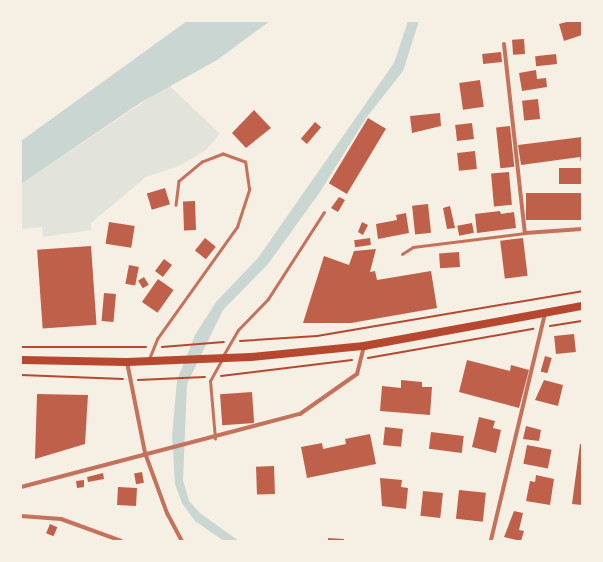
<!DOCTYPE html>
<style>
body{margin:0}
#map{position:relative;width:603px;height:562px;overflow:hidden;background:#f6efe4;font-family:Roboto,sans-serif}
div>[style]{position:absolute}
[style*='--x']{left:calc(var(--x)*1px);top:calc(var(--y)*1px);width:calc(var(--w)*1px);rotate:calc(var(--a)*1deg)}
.green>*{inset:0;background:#e2e4dc}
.water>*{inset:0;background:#c9d6d2}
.building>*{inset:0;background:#bf614a;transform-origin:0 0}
.path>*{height:2px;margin:-1px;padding:0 1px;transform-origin:1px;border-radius:1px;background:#b5482f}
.service>*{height:2.5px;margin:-1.25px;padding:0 1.25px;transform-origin:1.25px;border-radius:1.25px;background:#c5725c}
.minor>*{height:4px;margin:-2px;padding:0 2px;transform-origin:2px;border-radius:2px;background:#c5725c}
.primary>*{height:8px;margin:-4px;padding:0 4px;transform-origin:4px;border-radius:4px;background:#b5482f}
span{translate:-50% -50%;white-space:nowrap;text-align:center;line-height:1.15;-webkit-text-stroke:3.5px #f6efe4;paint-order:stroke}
.frame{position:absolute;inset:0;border:22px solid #f6efe4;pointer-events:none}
</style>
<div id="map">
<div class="green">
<div style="clip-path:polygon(169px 85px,220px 134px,205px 151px,179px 166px,146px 177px,91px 223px,91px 230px,43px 237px,42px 227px,21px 229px,21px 184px)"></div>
</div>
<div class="water">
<div style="clip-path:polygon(187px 21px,270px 21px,217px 60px,140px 103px,21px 184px,21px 141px)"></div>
<div style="clip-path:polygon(408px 21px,419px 21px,403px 71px,366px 118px,320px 192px,268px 264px,223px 310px,187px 384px,183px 480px,189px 501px,201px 514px,239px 541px,224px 541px,195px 521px,182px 503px,175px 484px,172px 436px,177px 380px,195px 335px,216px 302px,258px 258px,394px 63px)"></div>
</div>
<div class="building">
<div style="clip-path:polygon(570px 21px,582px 21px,582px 35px,564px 41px,559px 24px)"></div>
<div style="left:524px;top:39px;width:15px;height:12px;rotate:86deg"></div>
<div style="left:501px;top:52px;width:10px;height:19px;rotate:84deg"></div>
<div style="left:556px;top:54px;width:10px;height:21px;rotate:84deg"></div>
<div style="clip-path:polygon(536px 70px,537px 79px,546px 78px,547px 87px,522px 91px,519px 73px)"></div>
<div style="left:480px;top:80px;width:27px;height:21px;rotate:82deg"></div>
<div style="left:538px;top:99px;width:20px;height:16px;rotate:84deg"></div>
<div style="clip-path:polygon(254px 110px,271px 128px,246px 148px,232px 133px)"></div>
<div style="clip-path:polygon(440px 113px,441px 126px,412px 133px,410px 116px)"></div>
<div style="left:368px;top:118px;width:21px;height:76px;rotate:31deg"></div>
<div style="left:315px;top:122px;width:8px;height:22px;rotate:40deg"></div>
<div style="left:472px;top:123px;width:16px;height:17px;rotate:83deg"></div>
<div style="left:510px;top:126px;width:41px;height:14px;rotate:84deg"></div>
<div style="clip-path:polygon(582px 137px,582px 168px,580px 157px,521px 165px,518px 145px)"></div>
<div style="left:475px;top:151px;width:18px;height:18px;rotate:84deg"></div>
<div style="left:582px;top:168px;width:16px;height:23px;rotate:90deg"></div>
<div style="left:509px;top:172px;width:33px;height:18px;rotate:85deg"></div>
<div style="left:165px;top:188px;width:17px;height:19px;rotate:73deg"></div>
<div style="left:582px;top:193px;width:27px;height:56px;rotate:90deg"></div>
<div style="clip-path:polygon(339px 197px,345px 200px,338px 212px,331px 208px)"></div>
<div style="left:195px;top:201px;width:29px;height:12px;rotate:88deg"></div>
<div style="left:428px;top:204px;width:29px;height:16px;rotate:84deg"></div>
<div style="clip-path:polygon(450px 206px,455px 228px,447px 229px,443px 208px)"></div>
<div style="clip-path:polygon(500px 211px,501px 214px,514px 212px,516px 228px,477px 233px,475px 214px)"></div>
<div style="clip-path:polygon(406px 213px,409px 233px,378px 239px,376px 224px,397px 220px,396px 215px)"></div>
<div style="left:109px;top:222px;width:26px;height:22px;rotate:9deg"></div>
<div style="clip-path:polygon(362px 222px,368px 225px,363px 235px,358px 232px)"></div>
<div style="left:472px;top:223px;width:10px;height:15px;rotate:79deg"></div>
<div style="left:205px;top:238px;width:14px;height:16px;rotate:39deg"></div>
<div style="left:370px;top:238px;width:7px;height:16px;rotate:82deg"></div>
<div style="left:523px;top:238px;width:38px;height:23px;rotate:83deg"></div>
<div style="left:91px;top:246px;width:79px;height:54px;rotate:86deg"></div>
<div style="clip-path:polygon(376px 249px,370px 272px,375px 271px,377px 280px,431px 271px,437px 308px,351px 323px,303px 323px,324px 256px,349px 265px,354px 251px)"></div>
<div style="left:459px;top:252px;width:15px;height:20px;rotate:86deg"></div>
<div style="left:164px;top:259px;width:10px;height:15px;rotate:37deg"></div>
<div style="left:129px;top:265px;width:10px;height:19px;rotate:11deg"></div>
<div style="left:144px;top:277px;width:9px;height:7px;rotate:58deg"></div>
<div style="left:158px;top:279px;width:19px;height:28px;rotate:35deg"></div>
<div style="left:104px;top:293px;width:12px;height:28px;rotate:5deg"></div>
<div style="left:574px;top:334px;width:18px;height:20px;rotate:84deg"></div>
<div style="left:545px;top:356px;width:7px;height:16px;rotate:16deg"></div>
<div style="clip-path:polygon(467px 360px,510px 371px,511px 365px,529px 370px,519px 408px,459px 392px)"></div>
<div style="clip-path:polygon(401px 380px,422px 382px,422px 387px,432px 387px,430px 415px,380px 411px,382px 386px,401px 388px)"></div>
<div style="clip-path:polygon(544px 380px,563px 385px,558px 406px,535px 400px)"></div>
<div style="left:252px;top:392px;width:31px;height:32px;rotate:86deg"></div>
<div style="clip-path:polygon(37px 394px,88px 395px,85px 444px,35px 459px)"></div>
<div style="clip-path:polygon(479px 417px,495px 421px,493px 428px,501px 430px,496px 453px,472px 447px)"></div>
<div style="clip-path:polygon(526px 426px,541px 430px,539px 441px,523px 439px)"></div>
<div style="left:385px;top:427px;width:18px;height:18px;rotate:6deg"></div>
<div style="left:431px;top:432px;width:33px;height:17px;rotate:7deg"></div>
<div style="clip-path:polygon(370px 434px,376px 464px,307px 478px,301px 447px,322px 443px,323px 449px,346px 444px,345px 439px)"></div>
<div style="clip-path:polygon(580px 444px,582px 444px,582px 505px,572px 504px)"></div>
<div style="left:527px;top:445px;width:25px;height:19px;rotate:11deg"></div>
<div style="left:274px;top:466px;width:28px;height:18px;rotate:88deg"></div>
<div style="left:142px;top:472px;width:11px;height:8px;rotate:80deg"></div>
<div style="clip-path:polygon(103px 473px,104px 479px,88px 482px,87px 477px)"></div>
<div style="clip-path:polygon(536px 475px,554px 479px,550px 505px,526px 501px,530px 481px,535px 482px)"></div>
<div style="clip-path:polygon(380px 478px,402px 480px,401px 487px,408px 488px,406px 509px,382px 506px)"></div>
<div style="clip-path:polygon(84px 480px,84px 487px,77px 488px,76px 481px)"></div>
<div style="left:118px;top:487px;width:19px;height:18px;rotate:3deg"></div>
<div style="left:459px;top:490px;width:27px;height:29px;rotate:6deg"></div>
<div style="left:423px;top:491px;width:20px;height:25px;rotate:6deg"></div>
<div style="clip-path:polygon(514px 511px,523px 513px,519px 530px,524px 531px,521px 541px,504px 537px)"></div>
<div style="left:50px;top:524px;width:8px;height:10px;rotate:23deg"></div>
<div style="clip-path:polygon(328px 538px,344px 539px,344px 541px,328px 541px)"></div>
</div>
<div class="path">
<div style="--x:550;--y:326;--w:32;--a:-9"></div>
<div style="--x:240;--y:341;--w:77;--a:-3.7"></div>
<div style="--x:317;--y:336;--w:269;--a:-9.6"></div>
<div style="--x:21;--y:347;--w:125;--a:0"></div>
<div style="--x:162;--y:347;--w:62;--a:-4.6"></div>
<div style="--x:368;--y:358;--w:168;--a:-10"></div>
<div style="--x:21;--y:375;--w:102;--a:2.2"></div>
<div style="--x:221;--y:376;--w:132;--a:-7"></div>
<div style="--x:138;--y:380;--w:67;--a:-2.6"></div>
</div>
<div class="service">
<div style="--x:402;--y:254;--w:13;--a:-32"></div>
<div style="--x:413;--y:247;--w:113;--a:-7.1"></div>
<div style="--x:223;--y:356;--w:30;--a:-60"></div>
<div style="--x:238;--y:330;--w:43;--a:-45.9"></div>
<div style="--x:268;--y:299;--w:103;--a:-57.2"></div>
<div style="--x:149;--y:359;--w:22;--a:-68"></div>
<div style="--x:157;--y:339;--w:138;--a:-54.5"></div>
<div style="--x:237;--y:227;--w:40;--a:-72"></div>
<div style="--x:249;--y:189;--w:27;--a:-98"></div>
<div style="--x:245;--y:162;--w:23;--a:-160"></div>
<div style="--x:223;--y:154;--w:22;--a:159"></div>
<div style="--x:202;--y:162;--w:30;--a:140"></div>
<div style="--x:179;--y:181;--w:24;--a:97"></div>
<div style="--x:215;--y:439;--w:58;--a:-94.9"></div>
<div style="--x:210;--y:381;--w:23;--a:-61"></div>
</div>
<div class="minor">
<div style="--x:504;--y:44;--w:190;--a:83.7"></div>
<div style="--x:525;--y:233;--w:57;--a:-4"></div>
<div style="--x:127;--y:362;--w:93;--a:78.8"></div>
<div style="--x:145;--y:453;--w:64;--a:69.9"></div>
<div style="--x:167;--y:513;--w:32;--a:62"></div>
<div style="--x:21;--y:487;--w:288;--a:-14.7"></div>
<div style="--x:300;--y:414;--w:70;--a:-35.1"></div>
<div style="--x:357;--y:374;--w:29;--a:-76"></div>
<div style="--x:21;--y:516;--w:40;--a:4.3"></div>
<div style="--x:61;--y:519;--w:64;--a:20.1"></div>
<div style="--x:491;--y:540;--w:233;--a:-76.6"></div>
</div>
<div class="primary">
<div style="--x:21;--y:360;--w:106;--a:1.1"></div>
<div style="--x:127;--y:362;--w:124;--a:-2.3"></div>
<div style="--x:251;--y:357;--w:114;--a:-5.6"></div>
<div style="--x:364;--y:346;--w:222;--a:-10.4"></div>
</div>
<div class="frame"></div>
</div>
